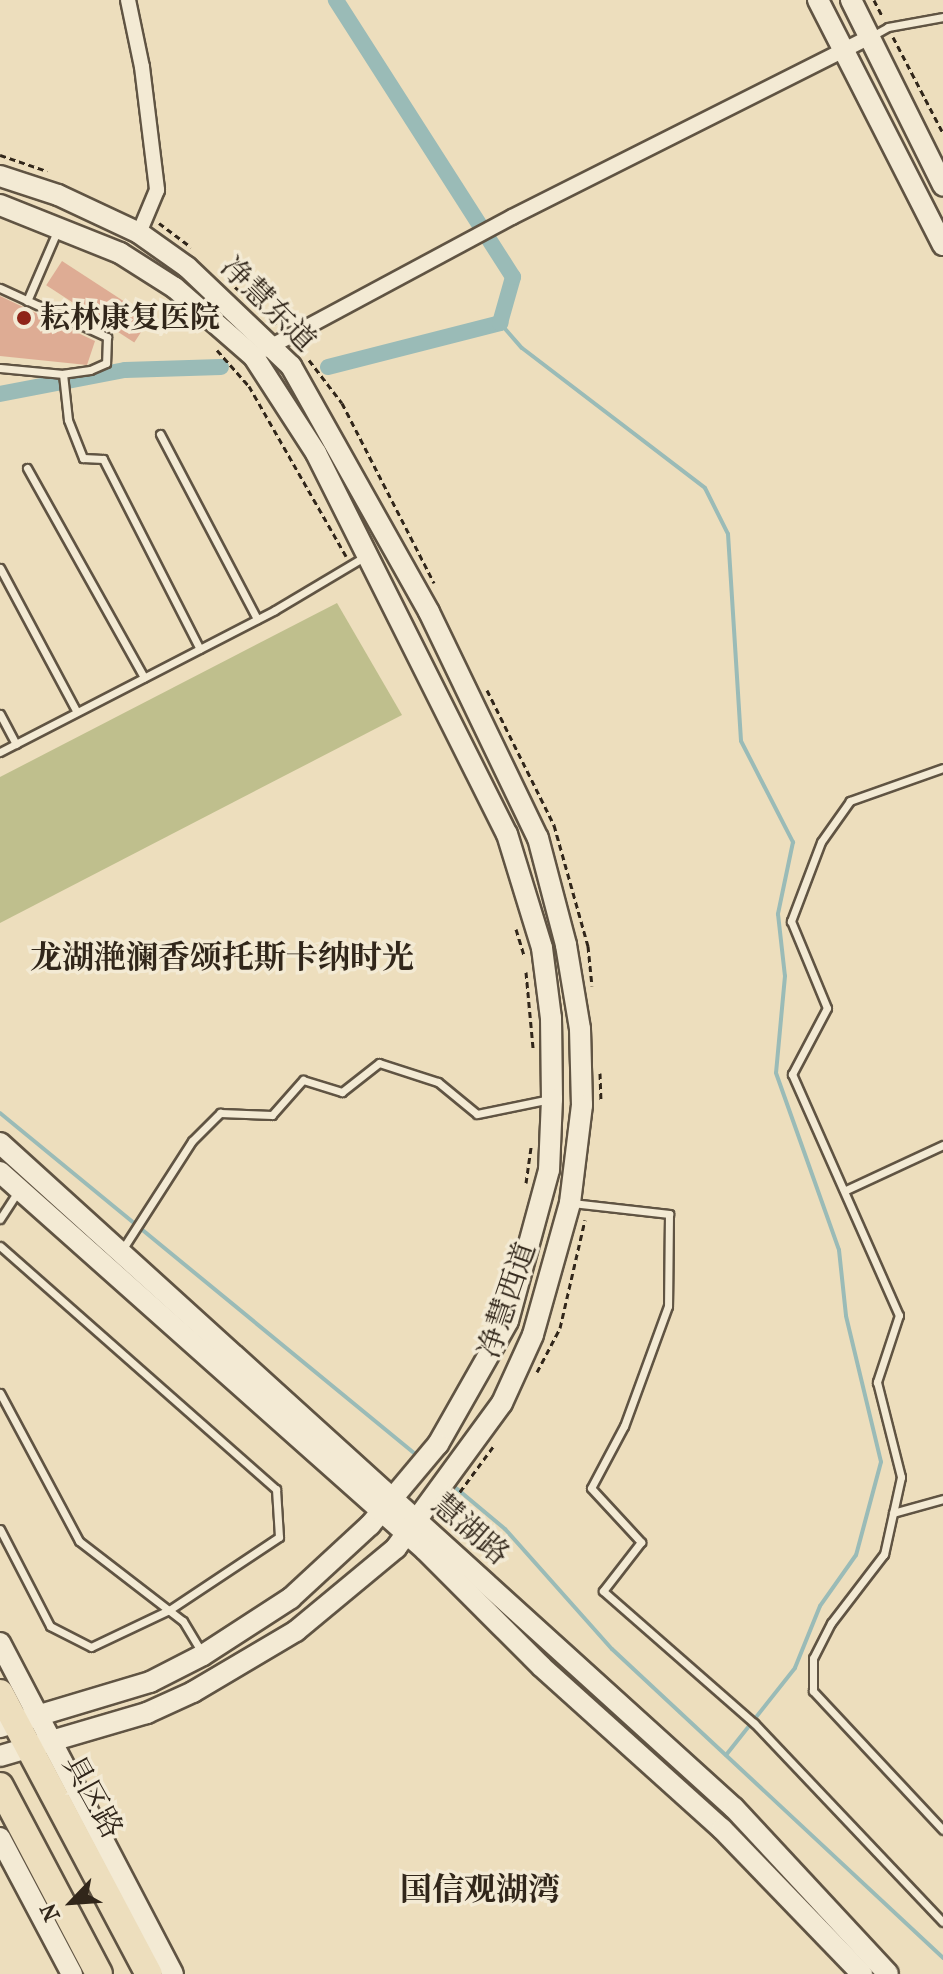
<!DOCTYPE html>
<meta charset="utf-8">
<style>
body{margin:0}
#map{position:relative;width:943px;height:1974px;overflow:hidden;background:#eddebd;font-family:"IM FELL French Canon","Noto Serif SC",serif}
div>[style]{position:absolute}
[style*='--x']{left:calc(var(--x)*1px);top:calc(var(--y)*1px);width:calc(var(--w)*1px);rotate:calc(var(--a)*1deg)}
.green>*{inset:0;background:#bfbf8d}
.stream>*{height:4px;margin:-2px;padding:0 2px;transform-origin:2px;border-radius:2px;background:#9abbb7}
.canal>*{height:16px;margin:-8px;padding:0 8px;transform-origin:8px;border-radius:8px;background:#9abbb7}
.building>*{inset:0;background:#deac94;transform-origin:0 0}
.path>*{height:3px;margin-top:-1.5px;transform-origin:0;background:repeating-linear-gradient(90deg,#31261a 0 6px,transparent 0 10px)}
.roads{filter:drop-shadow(2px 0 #605443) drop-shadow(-2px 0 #605443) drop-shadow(0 2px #605443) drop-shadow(0 -2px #605443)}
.lane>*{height:7px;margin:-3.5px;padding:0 3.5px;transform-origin:3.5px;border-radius:3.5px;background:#f3ead4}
.street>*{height:14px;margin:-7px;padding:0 7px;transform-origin:7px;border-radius:7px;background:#f3ead4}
.secondary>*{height:20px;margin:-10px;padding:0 10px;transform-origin:10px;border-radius:10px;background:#f3ead4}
.highway>*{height:26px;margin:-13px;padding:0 13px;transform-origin:13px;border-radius:13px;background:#eddebd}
.dots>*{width:22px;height:22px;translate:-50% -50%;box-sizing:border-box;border:4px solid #f3ead4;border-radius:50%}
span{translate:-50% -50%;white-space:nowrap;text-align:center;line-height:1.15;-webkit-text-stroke:7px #f3ead4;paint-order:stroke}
.street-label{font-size:30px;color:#31261a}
.poi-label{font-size:30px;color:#31261a;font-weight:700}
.left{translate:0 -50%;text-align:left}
.neighbourhood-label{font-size:32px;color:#31261a;font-weight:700}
.north{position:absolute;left:32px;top:1862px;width:80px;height:80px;-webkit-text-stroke:6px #f3ead4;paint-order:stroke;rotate:245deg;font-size:22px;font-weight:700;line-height:32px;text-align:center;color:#31261a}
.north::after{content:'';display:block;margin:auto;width:28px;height:36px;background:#31261a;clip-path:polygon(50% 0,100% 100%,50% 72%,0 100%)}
</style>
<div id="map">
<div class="green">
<div style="clip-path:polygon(337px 603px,402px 715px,0 923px,0 777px)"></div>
</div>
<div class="stream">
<div style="--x:500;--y:323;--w:33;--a:49"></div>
<div style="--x:522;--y:348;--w:230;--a:37.4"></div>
<div style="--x:705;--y:488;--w:51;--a:63.4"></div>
<div style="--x:728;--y:534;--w:207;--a:86.4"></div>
<div style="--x:741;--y:741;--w:114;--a:62.8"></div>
<div style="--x:793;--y:842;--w:74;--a:101.8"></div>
<div style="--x:778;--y:914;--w:62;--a:83.6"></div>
<div style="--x:785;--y:976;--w:97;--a:95.3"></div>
<div style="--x:776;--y:1073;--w:188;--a:70.4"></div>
<div style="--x:839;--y:1250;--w:66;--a:83.9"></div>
<div style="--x:846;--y:1316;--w:150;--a:76.5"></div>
<div style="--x:881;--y:1462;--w:96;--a:105"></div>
<div style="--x:856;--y:1555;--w:62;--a:125.2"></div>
<div style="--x:820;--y:1606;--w:67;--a:112"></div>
<div style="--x:795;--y:1668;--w:111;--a:128.4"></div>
<div style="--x:0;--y:1113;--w:542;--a:39.39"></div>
<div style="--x:450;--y:1483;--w:72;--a:39.9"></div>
<div style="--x:505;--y:1529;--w:161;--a:48.3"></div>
<div style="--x:612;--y:1649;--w:453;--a:43"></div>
</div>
<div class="canal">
<div style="--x:328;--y:367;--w:178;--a:-14.3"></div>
<div style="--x:500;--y:323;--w:48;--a:-74.2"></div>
<div style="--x:513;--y:277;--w:329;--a:-122.6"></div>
<div style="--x:0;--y:394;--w:127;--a:-10.9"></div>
<div style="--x:125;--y:370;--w:96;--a:-1.8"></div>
</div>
<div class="building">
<div style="left:62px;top:261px;width:105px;height:29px;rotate:33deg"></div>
<div style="clip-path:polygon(0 296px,95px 341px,87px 365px,0 356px)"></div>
</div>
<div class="path">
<div style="--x:874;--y:0;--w:18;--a:63"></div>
<div style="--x:893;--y:37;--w:108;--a:62.5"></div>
<div style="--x:0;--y:155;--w:50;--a:18.8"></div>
<div style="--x:159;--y:223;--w:40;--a:37"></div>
<div style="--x:235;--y:287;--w:60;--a:41.6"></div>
<div style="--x:217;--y:350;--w:48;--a:48.4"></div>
<div style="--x:249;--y:386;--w:196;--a:60.3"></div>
<div style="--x:309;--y:360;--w:54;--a:52.5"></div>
<div style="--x:342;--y:403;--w:202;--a:62.9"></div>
<div style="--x:487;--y:690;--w:151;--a:63.6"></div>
<div style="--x:554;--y:825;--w:126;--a:74.3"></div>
<div style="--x:588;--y:946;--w:40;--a:84.3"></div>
<div style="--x:516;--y:929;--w:28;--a:73"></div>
<div style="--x:526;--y:972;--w:76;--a:84.7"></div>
<div style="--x:600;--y:1073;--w:28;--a:88"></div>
<div style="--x:526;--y:1183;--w:36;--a:-82"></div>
<div style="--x:537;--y:1372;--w:50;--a:-62.4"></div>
<div style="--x:560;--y:1328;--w:111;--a:-77"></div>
<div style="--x:448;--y:1508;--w:79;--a:-53.7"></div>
</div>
<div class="roads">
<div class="lane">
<div style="--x:872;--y:36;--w:18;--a:-29"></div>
<div style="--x:888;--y:27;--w:56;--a:-10.3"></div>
<div style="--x:0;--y:288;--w:118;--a:24.6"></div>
<div style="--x:107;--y:337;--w:26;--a:92"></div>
<div style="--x:106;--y:363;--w:17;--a:156"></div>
<div style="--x:90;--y:370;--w:27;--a:172"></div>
<div style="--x:63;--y:374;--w:63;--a:-174.6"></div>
<div style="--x:27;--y:301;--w:78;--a:-66.7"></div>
<div style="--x:63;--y:374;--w:46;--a:83.8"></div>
<div style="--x:68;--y:420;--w:41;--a:68.5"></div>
<div style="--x:83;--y:458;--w:20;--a:3"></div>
<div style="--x:103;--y:459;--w:213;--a:63"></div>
<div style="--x:160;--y:434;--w:209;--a:62.3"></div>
<div style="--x:27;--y:468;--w:240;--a:60.8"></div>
<div style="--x:0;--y:568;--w:163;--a:61.9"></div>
<div style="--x:0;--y:714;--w:34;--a:62"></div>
<div style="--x:0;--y:752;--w:309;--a:-27.3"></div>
<div style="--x:275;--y:610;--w:104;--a:-30.8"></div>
<div style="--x:943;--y:768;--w:99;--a:160.5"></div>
<div style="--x:850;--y:801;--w:50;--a:125.3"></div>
<div style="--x:821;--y:842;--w:85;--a:110.8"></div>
<div style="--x:791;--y:921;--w:94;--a:67.5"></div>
<div style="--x:827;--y:1008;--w:75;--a:117.9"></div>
<div style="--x:792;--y:1074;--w:264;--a:66.1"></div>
<div style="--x:899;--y:1315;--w:71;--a:108.2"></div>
<div style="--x:877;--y:1382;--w:98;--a:75.8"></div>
<div style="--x:901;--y:1477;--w:79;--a:102.4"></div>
<div style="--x:884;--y:1554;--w:87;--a:127.5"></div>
<div style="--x:831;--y:1623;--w:39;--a:117"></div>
<div style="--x:813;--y:1658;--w:33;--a:90"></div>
<div style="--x:813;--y:1691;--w:190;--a:46.9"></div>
<div style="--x:846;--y:1190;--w:107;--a:-24.9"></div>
<div style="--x:572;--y:1203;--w:98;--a:6.5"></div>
<div style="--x:669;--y:1214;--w:92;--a:90.6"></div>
<div style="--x:668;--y:1306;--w:128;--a:110.1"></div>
<div style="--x:624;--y:1426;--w:70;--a:118"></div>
<div style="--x:591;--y:1488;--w:74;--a:47.2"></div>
<div style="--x:641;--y:1542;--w:62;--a:127.8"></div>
<div style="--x:603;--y:1591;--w:201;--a:41.2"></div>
<div style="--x:754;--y:1723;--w:274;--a:46.5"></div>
<div style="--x:0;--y:1219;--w:33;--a:-57"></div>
<div style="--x:0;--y:1246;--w:368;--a:41.4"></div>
<div style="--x:276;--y:1489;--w:48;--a:86.4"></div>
<div style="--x:279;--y:1537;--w:132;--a:146.4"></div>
<div style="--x:169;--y:1610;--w:86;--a:154.6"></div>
<div style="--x:91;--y:1647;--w:46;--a:-152.9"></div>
<div style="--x:50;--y:1626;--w:109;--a:-117.3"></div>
<div style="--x:122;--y:1250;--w:130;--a:-57.3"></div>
<div style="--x:192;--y:1141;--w:40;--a:-45"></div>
<div style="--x:220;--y:1113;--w:52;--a:2.2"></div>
<div style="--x:272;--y:1115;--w:47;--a:-48.5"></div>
<div style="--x:303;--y:1080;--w:41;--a:17.1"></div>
<div style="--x:342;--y:1092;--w:47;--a:-38.1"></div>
<div style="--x:379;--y:1063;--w:62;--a:17.9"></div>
<div style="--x:438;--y:1082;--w:50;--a:39.4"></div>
<div style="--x:477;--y:1114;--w:75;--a:-11.6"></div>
<div style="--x:0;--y:1393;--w:168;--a:61.9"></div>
<div style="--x:79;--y:1541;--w:131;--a:37.6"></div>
<div style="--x:183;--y:1621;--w:37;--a:59"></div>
<div style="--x:893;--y:1513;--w:52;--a:-15.6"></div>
</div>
<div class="street">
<div style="--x:128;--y:0;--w:68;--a:78.2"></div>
<div style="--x:142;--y:67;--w:124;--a:83"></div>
<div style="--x:157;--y:190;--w:47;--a:112.7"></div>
<div style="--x:264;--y:350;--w:281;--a:-28.2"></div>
<div style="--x:512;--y:217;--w:401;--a:-26.7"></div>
</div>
<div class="secondary">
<div style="--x:818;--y:0;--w:275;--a:63"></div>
<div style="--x:851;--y:0;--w:207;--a:63.6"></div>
<div style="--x:0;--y:176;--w:61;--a:18.1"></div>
<div style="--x:58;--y:195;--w:89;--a:25.1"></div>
<div style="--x:139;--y:233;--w:59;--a:35.3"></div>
<div style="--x:187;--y:267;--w:144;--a:43.6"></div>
<div style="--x:291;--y:366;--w:282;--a:60.7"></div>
<div style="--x:429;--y:612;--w:251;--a:64.3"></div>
<div style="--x:538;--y:838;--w:111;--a:75.3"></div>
<div style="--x:566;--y:945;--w:85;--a:80.5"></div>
<div style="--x:580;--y:1029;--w:76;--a:88.5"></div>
<div style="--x:582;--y:1105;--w:99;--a:97"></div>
<div style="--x:570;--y:1203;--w:137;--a:105.7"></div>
<div style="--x:533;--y:1335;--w:75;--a:114.5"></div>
<div style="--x:502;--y:1403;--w:180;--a:126.2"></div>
<div style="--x:396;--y:1548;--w:130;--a:140.3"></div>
<div style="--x:296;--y:1631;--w:120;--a:149.4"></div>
<div style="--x:193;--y:1692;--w:51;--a:155.5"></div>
<div style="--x:147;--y:1713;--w:153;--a:163.7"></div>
<div style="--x:0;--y:205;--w:129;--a:21.8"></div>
<div style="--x:120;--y:253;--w:65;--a:32.5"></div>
<div style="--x:175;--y:288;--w:105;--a:41.1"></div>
<div style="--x:254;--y:357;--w:114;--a:57.1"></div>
<div style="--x:316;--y:453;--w:426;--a:63.4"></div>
<div style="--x:507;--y:834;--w:119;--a:72.9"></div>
<div style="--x:542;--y:948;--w:71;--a:82.7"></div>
<div style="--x:551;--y:1018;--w:81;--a:89.3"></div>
<div style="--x:552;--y:1099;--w:71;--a:92.4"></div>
<div style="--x:549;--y:1170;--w:156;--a:105.2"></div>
<div style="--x:508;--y:1321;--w:142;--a:119.6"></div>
<div style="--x:438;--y:1444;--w:106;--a:130"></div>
<div style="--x:370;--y:1525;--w:108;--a:137.3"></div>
<div style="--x:291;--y:1598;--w:105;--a:147.1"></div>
<div style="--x:203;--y:1655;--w:59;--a:153"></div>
<div style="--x:150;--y:1682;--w:157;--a:163.3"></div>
<div style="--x:0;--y:1143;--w:990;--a:42.18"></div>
<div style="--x:734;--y:1808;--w:226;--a:47.1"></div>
<div style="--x:0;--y:1172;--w:569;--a:41.65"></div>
<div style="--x:425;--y:1550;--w:165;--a:45"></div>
<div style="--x:542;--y:1667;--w:242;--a:42"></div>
<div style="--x:722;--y:1829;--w:202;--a:46"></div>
<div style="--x:0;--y:1643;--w:373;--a:62.4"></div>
<div style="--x:0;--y:1838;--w:154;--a:62.1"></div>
</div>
<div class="highway">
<div style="--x:0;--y:1693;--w:318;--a:62.1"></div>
<div style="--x:0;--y:1786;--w:212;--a:62.2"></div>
</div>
</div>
<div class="dots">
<div style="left:24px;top:318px;background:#8f2418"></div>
</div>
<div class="street-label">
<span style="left:268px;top:305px;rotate:45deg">净慧东道</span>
<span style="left:508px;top:1300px;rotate:-71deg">净慧西道</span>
<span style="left:470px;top:1530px;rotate:41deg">慧湖路</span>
<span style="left:92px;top:1797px;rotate:61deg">具区路</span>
</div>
<div class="poi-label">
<span class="left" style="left:40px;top:318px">耘林康复医院</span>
</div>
<div class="neighbourhood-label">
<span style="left:222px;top:958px">龙湖滟澜香颂托斯卡纳时光</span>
<span style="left:480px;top:1890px">国信观湖湾</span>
</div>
<div class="north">N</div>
</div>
